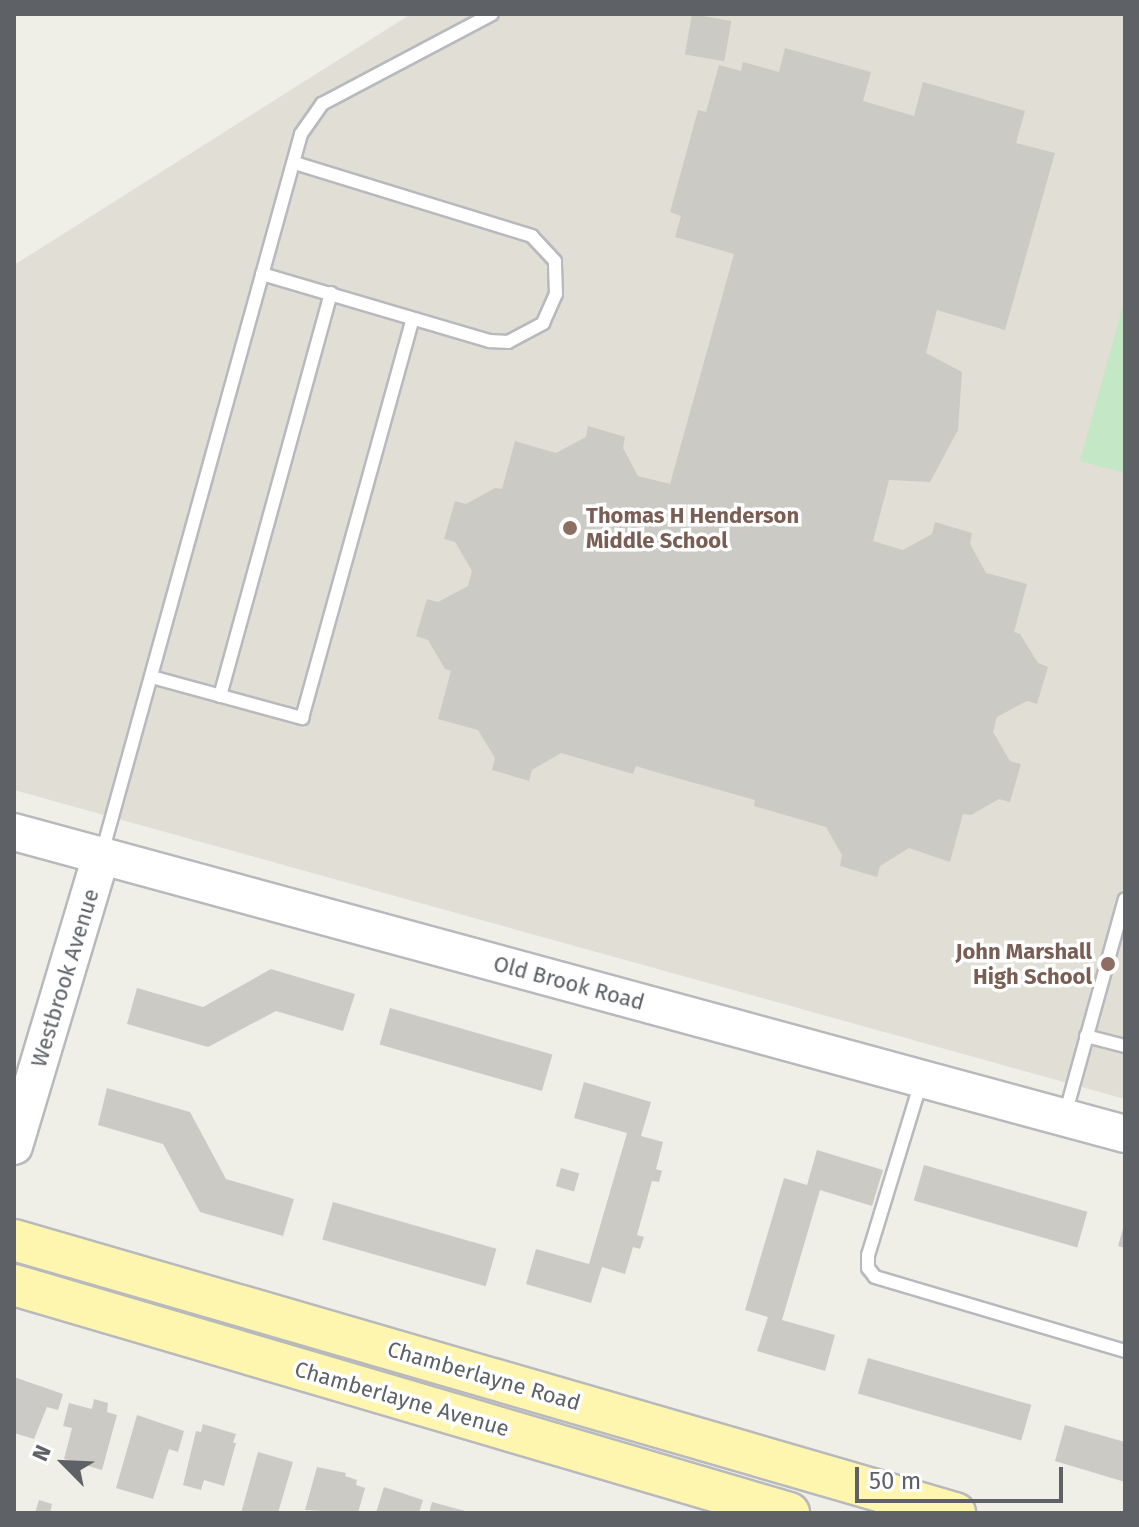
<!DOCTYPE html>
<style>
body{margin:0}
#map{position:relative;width:1139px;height:1527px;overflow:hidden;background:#f0efe7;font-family:"Fira Sans",sans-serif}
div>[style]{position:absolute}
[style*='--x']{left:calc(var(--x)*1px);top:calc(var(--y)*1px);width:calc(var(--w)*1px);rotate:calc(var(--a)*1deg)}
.education>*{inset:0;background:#e0ded5}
.green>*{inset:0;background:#c4e7c6}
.building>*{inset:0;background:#cccac4;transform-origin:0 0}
.roads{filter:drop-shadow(2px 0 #b7b9bd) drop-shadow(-2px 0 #b7b9bd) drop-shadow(0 2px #b7b9bd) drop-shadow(0 -2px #b7b9bd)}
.lane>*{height:12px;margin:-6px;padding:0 6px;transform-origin:6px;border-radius:6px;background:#fff}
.secondary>*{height:36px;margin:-18px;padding:0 18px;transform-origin:18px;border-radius:18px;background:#fff}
.primary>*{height:40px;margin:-20px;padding:0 20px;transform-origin:20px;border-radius:20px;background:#fef6ae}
.dots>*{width:22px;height:22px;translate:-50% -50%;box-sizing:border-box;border:4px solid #fff;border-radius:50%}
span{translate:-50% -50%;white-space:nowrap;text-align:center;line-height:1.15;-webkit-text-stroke:7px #fff;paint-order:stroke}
.education-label{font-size:22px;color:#785e54;font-weight:700}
.left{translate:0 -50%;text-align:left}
.right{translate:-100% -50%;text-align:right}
.street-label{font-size:22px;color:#5e6267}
.frame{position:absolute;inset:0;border:16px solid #5e6267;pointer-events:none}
.north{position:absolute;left:24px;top:1423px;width:80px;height:80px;-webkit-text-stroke:6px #fff;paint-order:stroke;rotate:294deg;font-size:22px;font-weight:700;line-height:32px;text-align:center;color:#5e6267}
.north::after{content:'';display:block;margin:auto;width:28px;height:36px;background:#5e6267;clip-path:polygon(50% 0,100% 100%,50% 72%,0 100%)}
.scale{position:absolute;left:855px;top:1467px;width:208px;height:36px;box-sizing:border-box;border:4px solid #5e6267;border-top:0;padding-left:10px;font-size:24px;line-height:28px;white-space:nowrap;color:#5e6267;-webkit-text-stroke:6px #fff;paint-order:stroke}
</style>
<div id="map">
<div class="education">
<div style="clip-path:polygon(411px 14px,1125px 14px,1125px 1099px,14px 790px,14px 265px)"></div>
</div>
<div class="green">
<div style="clip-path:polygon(1125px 298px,1125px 473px,1080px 461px)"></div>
</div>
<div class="building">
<div style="left:692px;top:14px;width:40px;height:41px;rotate:10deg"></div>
<div style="clip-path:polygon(785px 48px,871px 72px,863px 101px,914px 116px,923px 82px,1025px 111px,1016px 143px,1055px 153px,1005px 330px,937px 310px,926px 353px,962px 372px,958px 430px,930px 482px,889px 480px,873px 541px,903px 550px,932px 534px,935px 522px,972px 533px,970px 544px,986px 573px,1027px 584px,1014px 632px,1020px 634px,1038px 663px,1048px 667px,1037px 704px,1027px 701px,997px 717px,993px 732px,1010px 761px,1021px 764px,1010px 802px,999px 799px,971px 815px,963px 814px,950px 862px,909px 848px,880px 866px,877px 877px,840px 866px,842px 855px,826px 827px,754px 806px,755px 800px,652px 771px,636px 766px,633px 774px,561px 753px,532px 770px,529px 781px,492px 770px,495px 758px,478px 730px,438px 719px,451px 671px,445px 669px,428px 640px,416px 636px,427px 599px,438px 602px,468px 586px,472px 571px,455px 542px,444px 539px,455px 501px,466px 504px,495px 488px,502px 489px,515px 441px,556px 453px,586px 437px,588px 426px,625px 437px,623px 448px,638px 476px,670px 484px,734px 254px,675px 237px,681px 216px,670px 212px,698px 110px,706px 112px,719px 65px,741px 71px,743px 62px,779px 72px)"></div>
<div style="clip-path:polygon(271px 969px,355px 994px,343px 1031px,276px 1011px,208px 1047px,127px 1024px,137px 988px,203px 1007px)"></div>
<div style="left:390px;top:1008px;width:169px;height:38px;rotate:16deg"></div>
<div style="clip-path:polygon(584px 1082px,651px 1102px,641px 1136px,663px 1142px,656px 1169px,662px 1171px,659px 1182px,652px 1181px,637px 1235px,644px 1237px,640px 1249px,633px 1247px,625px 1274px,602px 1267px,591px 1303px,526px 1284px,536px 1249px,589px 1264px,621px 1154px,627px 1133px,574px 1118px)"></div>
<div style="clip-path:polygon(107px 1088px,190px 1112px,226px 1179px,294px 1199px,283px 1236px,200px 1212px,163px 1144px,98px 1125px)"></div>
<div style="clip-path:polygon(817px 1150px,883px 1170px,872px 1206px,820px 1190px,782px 1320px,835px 1335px,825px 1371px,757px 1351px,768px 1317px,745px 1310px,784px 1178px,807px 1185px)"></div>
<div style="left:924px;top:1165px;width:170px;height:37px;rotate:16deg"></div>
<div style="left:561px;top:1168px;width:19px;height:19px;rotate:16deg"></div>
<div style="left:333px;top:1202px;width:170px;height:39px;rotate:16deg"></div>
<div style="clip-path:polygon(1124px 1225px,1125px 1225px,1125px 1248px,1118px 1246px)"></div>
<div style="left:868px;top:1358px;width:170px;height:37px;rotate:16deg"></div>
<div style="clip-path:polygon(14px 1377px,63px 1394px,58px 1410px,47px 1407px,34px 1439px,14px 1433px)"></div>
<div style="clip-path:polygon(94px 1399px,108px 1403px,107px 1412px,117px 1415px,102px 1470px,64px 1459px,72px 1428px,63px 1426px,69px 1403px,92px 1409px)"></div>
<div style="clip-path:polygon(137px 1415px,184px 1431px,178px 1452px,169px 1449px,153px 1499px,116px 1488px)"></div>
<div style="clip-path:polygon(203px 1424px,236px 1434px,233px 1443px,236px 1443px,224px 1486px,204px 1480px,201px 1490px,183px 1485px,196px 1431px,201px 1432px)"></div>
<div style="clip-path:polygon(1065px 1425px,1125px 1442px,1125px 1482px,1055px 1461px)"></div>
<div style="clip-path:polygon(258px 1452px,293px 1462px,278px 1513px,241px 1513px)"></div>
<div style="clip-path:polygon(317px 1467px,346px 1473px,345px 1476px,357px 1480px,356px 1485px,365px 1488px,358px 1513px,305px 1510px)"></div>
<div style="clip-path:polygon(384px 1487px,423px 1500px,419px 1513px,376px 1513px)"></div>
<div style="clip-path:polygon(39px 1500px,52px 1504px,50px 1513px,35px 1513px)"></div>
<div style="clip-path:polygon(432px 1502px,469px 1512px,468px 1513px,429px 1513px)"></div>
</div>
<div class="roads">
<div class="lane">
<div style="--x:262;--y:274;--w:238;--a:16.4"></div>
<div style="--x:490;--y:341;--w:18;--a:3"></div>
<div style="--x:508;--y:342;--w:40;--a:-28"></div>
<div style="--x:543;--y:323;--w:32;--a:-66"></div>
<div style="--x:556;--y:294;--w:33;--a:-92"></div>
<div style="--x:555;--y:261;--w:34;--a:-133"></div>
<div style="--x:532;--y:236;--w:249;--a:-162.9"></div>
<div style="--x:152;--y:677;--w:156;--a:15.3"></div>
<div style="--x:302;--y:718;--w:414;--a:-74.5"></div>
<div style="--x:220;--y:696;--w:418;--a:-74.6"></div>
<div style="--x:102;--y:853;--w:746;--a:-74.53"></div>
<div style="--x:301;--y:134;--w:37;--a:-55"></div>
<div style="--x:322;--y:104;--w:192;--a:-27.9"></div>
<div style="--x:1086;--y:1036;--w:40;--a:14.4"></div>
<div style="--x:921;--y:1082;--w:181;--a:107"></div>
<div style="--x:868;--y:1255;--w:13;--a:90"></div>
<div style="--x:868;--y:1268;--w:11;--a:52"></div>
<div style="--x:875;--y:1277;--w:261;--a:16.5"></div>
<div style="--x:1065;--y:1115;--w:224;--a:-74.5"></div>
</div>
<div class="secondary">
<div style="--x:14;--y:832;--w:1151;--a:15.21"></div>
<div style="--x:14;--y:1146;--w:303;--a:-73.3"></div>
</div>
<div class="primary">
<div style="--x:14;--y:1240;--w:980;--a:16.18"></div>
<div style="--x:14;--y:1285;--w:808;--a:16.39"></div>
</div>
</div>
<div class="dots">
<div style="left:570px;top:528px;background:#8d6e63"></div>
<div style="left:1108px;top:964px;background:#8d6e63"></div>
</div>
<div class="education-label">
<span class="left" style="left:586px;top:528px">Thomas H Henderson<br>Middle School</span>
<span class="right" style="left:1092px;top:964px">John Marshall<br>High School</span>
</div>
<div class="street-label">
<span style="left:65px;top:978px;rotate:-73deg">Westbrook Avenue</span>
<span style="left:569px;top:983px;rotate:15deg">Old Brook Road</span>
<span style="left:484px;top:1376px;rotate:16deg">Chamberlayne Road</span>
<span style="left:402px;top:1399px;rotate:16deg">Chamberlayne Avenue</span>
</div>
<div class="frame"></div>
<div class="north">N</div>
<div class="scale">50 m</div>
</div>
